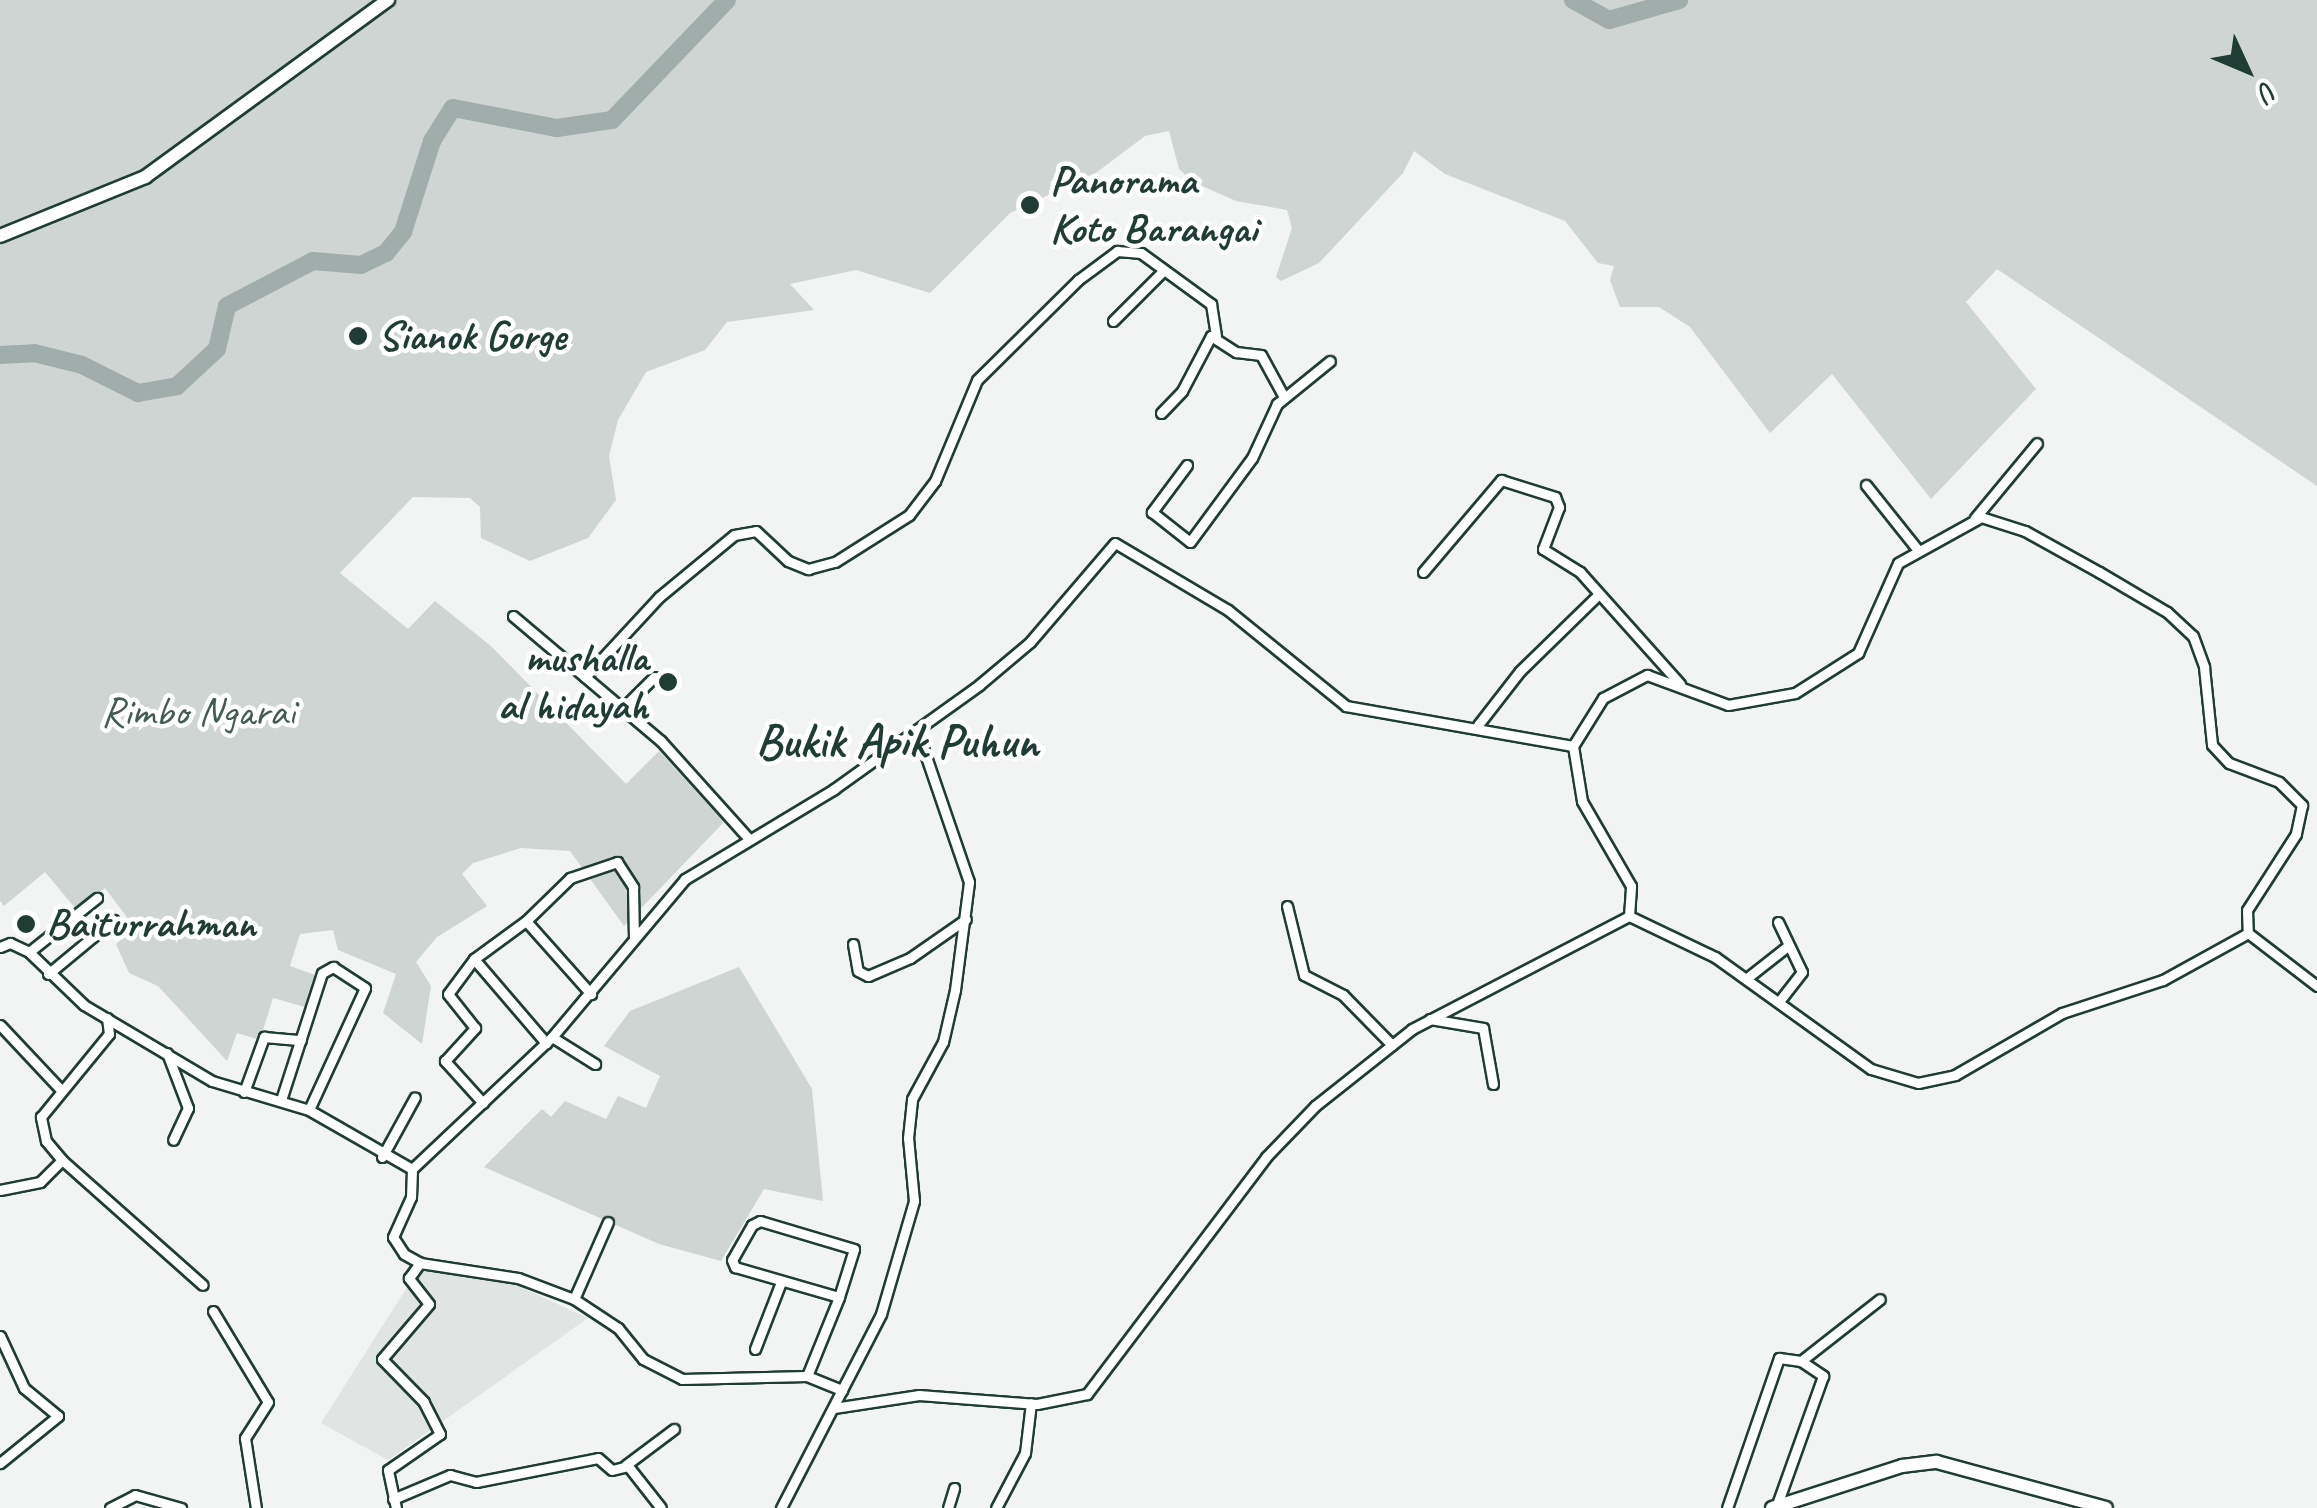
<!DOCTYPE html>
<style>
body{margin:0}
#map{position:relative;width:2317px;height:1508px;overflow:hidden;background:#f2f3f3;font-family:Caveat,sans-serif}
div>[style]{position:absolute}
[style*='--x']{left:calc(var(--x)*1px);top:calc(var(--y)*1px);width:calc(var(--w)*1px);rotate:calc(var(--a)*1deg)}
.built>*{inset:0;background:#e0e4e3}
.green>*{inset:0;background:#ced5d3}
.river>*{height:18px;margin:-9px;padding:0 9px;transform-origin:9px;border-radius:9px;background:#a1adaa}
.roads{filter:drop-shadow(2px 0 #1f3d34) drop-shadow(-2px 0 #1f3d34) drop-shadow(0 2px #1f3d34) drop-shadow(0 -2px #1f3d34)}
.street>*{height:9px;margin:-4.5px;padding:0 4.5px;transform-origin:4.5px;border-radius:4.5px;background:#fff}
.secondary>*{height:12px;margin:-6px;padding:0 6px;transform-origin:6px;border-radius:6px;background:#fff}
.dots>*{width:28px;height:28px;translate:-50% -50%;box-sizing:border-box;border:5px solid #fff;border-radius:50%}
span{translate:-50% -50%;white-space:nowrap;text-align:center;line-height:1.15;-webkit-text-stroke:9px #fff;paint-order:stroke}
.poi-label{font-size:42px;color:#1f3d34;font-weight:700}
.left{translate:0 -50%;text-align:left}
.right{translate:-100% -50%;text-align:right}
.park-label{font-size:42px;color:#425b54}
.quarter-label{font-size:48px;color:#1f3d34;font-weight:700}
.north{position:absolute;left:2197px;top:20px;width:100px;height:100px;-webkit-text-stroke:8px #fff;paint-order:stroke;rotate:134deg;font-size:28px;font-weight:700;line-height:40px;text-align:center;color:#1f3d34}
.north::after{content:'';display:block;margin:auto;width:35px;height:45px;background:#1f3d34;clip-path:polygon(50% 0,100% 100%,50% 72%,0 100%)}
</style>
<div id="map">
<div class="built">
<div style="clip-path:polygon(418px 1270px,507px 1281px,588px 1318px,388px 1460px,321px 1423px)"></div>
</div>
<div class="green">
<div style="clip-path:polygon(0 0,2317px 0,2317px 486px,1997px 269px,1966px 302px,2036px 389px,1931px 499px,1832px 374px,1770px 433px,1690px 327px,1659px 307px,1620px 307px,1610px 280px,1614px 266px,1598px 263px,1565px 221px,1445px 174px,1414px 151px,1403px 173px,1319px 263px,1281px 281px,1276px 277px,1292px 228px,1287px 210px,1236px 201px,1193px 182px,1179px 169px,1169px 131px,1145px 136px,1097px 172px,1010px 213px,930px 293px,856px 270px,790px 284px,814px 310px,727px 322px,705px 350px,646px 372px,618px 420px,609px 456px,616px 500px,588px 538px,530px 561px,481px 538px,480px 507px,470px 498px,413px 497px,340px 573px,408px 629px,435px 601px,492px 647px,626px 784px,659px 751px,724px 822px,624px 926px,570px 851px,521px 848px,473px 863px,462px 874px,487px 906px,437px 937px,416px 962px,431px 986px,422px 1044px,383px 1013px,396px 974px,338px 950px,333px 930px,300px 934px,290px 966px,315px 975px,305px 1007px,273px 998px,260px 1040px,237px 1033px,227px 1061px,158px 986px,129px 973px,116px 944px,135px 928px,105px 888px,76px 909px,45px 872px,4px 906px,0 901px)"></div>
<div style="clip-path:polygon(739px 967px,812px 1089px,823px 1201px,764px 1189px,721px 1261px,659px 1244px,484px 1167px,542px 1109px,551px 1117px,565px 1101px,606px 1119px,618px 1096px,646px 1108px,660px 1076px,604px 1046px,630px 1011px)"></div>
</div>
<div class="river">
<div style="--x:1573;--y:0;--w:41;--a:29.1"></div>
<div style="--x:1609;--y:20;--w:73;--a:-15.9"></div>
<div style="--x:0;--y:355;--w:34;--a:-3"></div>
<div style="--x:34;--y:353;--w:49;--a:14"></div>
<div style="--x:82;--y:365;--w:63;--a:26.6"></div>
<div style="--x:138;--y:393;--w:40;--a:-10"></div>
<div style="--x:177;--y:386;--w:54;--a:-42.8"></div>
<div style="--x:217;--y:349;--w:44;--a:-76.9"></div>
<div style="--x:227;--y:306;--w:97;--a:-27.6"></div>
<div style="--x:313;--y:261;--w:48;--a:4.8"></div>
<div style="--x:361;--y:265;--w:28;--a:-26"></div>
<div style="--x:386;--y:253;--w:27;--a:-51"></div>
<div style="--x:403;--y:232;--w:96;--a:-72.3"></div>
<div style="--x:432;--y:141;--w:39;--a:-58"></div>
<div style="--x:453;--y:108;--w:106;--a:10.9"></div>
<div style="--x:557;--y:128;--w:56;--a:-8.3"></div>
<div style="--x:612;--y:120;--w:166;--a:-46.2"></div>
</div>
<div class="roads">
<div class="street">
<div style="--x:1113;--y:321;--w:72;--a:-45"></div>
<div style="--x:1161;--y:413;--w:30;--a:-46"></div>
<div style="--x:1182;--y:391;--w:62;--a:-62.2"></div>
<div style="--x:1211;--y:336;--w:30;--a:33"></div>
<div style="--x:1236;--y:352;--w:25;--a:7"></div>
<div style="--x:1261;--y:355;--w:48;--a:61.3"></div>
<div style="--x:1187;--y:465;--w:59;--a:126.7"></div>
<div style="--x:1152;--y:512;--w:48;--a:38.3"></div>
<div style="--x:1190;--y:542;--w:104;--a:-53.6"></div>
<div style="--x:1252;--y:458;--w:60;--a:-65.2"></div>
<div style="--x:1277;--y:404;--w:68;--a:-39.1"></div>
<div style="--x:1866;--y:485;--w:82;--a:51.4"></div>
<div style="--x:1975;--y:518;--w:97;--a:-50.4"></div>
<div style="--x:1423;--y:572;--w:121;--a:-49.7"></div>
<div style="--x:1501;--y:480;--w:57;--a:17.5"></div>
<div style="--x:1555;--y:497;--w:11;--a:68"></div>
<div style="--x:1559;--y:507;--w:45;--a:110.9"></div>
<div style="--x:1543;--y:549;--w:44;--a:31.9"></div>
<div style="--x:1580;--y:572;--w:150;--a:48.2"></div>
<div style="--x:513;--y:616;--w:194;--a:40.2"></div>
<div style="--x:661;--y:741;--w:130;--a:48.1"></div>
<div style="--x:585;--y:677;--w:109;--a:-47.2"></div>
<div style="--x:659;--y:597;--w:97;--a:-39.6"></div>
<div style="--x:734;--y:535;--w:22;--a:-10"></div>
<div style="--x:756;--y:531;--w:44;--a:43.2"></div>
<div style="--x:788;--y:561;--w:22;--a:22"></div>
<div style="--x:808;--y:569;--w:28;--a:-15"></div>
<div style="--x:835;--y:562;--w:88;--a:-32.4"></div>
<div style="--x:909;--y:515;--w:43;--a:-52.6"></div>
<div style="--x:935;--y:481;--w:109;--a:-67.4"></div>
<div style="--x:977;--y:380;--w:142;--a:-44.7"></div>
<div style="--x:1078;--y:280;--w:49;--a:-36.6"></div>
<div style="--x:1117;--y:251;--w:24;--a:5"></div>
<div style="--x:1141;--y:253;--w:87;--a:36.1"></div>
<div style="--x:1211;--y:304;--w:32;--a:81"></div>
<div style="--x:623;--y:708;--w:44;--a:-45"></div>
<div style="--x:1478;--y:725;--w:68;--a:-52.1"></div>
<div style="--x:1520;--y:671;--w:109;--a:-44.3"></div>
<div style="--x:1287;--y:906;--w:71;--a:76.2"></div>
<div style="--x:1304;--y:975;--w:44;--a:27.1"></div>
<div style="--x:1343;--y:995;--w:70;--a:45.6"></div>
<div style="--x:1629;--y:916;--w:95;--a:25.5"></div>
<div style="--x:1715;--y:957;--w:192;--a:35.7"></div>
<div style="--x:1871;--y:1069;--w:49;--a:16.6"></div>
<div style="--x:1918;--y:1083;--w:38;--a:-12"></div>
<div style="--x:1955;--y:1075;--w:124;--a:-30.1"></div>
<div style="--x:2062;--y:1013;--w:106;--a:-18.1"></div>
<div style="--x:2163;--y:980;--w:97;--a:-28.9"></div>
<div style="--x:526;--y:921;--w:62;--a:-44.3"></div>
<div style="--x:570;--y:878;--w:50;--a:-18.8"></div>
<div style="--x:617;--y:862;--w:30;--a:57"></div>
<div style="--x:633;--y:887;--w:50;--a:88.9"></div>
<div style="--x:1778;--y:922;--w:55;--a:64.4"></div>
<div style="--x:1802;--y:972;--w:37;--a:128"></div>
<div style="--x:853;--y:944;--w:27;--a:80"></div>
<div style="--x:858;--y:971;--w:11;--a:27"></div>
<div style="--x:868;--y:976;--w:46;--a:-23.2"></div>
<div style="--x:910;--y:958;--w:68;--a:-34.9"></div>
<div style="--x:0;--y:947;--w:11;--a:-22"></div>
<div style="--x:10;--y:943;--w:21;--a:25"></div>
<div style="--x:29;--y:952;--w:76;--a:43.9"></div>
<div style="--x:84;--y:1005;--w:149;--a:30.7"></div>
<div style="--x:212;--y:1081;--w:101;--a:16.6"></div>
<div style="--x:309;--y:1110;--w:119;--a:29.8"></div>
<div style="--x:412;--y:1169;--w:192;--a:-43.3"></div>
<div style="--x:552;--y:1037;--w:207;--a:-49.9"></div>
<div style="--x:685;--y:879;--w:174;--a:-31.1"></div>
<div style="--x:834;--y:789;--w:178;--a:-35.6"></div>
<div style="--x:979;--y:685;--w:67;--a:-40.1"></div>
<div style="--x:1030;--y:642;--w:130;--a:-49.4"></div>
<div style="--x:1115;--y:543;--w:131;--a:30.7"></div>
<div style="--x:1228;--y:610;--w:152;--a:39.1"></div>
<div style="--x:1346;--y:706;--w:230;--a:10"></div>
<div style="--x:29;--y:952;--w:87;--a:-38.5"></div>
<div style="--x:474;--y:959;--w:111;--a:49.4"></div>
<div style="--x:48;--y:974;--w:85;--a:-39.7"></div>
<div style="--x:1747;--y:978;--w:53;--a:-38.2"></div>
<div style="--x:1430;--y:1019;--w:54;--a:9.6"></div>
<div style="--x:1483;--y:1028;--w:57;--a:79.9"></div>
<div style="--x:0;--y:1025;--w:88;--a:46.8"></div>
<div style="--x:552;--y:1037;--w:51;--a:32.1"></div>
<div style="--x:167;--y:1053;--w:59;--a:69.1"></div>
<div style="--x:188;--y:1108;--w:35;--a:115"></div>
<div style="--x:244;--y:1092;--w:59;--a:-70"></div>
<div style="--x:264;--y:1037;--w:37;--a:5"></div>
<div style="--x:281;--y:1100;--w:133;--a:-72.1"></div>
<div style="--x:322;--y:973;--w:13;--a:-29"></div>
<div style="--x:333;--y:967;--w:38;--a:33"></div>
<div style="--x:365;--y:988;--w:134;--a:114.7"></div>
<div style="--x:483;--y:1103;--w:57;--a:-132.1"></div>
<div style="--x:445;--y:1061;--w:45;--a:-47.7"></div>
<div style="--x:475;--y:1028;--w:43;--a:-128.5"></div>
<div style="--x:448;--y:994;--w:44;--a:-53.4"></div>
<div style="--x:474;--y:959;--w:64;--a:-36.2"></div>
<div style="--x:526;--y:921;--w:98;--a:48.3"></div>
<div style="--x:382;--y:1157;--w:68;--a:-61.2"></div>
<div style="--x:62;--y:1160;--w:188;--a:41.6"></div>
<div style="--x:412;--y:1169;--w:28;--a:92"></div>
<div style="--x:411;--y:1197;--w:44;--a:114.2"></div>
<div style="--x:393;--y:1237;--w:20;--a:57"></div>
<div style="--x:404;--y:1254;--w:18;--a:29"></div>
<div style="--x:420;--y:1263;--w:99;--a:8.7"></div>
<div style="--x:518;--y:1278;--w:60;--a:20.6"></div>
<div style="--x:574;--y:1299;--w:53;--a:33.4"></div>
<div style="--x:618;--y:1328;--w:40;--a:51"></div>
<div style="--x:643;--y:1359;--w:44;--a:27.1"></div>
<div style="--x:682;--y:1379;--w:125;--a:-1.4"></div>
<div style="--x:807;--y:1376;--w:38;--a:22"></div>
<div style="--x:0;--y:1190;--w:41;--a:-11.3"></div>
<div style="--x:40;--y:1182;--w:31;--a:-45"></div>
<div style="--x:62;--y:1160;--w:25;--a:-130"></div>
<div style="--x:46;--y:1141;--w:25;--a:-102"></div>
<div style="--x:41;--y:1117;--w:107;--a:-50.7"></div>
<div style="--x:109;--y:1034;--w:16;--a:-97"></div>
<div style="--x:574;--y:1299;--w:84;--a:-66.2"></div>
<div style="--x:213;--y:1311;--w:106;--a:58.9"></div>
<div style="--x:268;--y:1402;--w:43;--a:122.6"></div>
<div style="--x:245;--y:1438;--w:71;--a:81.1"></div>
<div style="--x:0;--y:1336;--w:57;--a:65.2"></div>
<div style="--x:24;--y:1388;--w:44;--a:39.5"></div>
<div style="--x:58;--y:1416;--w:75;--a:141"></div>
<div style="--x:755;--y:1349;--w:72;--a:-68.8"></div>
<div style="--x:1801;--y:1361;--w:100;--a:-38.1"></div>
<div style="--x:807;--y:1376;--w:85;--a:-67.9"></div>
<div style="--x:839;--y:1297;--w:50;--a:-72.6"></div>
<div style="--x:854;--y:1249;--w:98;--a:-163.4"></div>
<div style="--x:760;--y:1221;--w:9;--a:153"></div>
<div style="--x:752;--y:1225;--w:40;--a:119.7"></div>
<div style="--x:732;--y:1260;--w:8;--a:67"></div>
<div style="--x:735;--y:1267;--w:108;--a:16.1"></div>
<div style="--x:834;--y:1408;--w:86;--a:-8.7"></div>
<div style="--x:919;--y:1395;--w:118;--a:4.4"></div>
<div style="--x:1037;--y:1404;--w:51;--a:-11.3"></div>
<div style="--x:1087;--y:1394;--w:297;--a:-52.9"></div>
<div style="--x:1266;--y:1157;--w:71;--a:-46.1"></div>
<div style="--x:1315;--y:1106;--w:124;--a:-38.4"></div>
<div style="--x:1412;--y:1029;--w:245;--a:-27.5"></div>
<div style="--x:1629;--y:916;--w:30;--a:-86"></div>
<div style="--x:1631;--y:886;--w:98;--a:-120"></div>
<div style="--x:1582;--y:801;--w:56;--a:-99.3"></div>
<div style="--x:1573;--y:746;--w:57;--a:-58"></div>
<div style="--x:1603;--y:698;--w:50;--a:-27.6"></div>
<div style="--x:1647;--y:675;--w:86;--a:20.3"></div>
<div style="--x:1728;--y:705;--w:68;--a:-10.2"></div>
<div style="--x:1795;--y:693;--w:75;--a:-32.4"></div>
<div style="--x:1858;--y:653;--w:98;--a:-66"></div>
<div style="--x:1898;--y:563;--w:95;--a:-29"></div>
<div style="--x:1981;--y:517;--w:46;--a:17.7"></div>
<div style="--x:2025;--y:531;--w:85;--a:29"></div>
<div style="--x:2099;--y:572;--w:79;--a:30.5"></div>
<div style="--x:2167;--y:612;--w:35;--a:43"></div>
<div style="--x:2193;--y:636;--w:33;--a:70"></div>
<div style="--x:2204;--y:667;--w:78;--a:84.1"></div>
<div style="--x:2212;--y:745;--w:25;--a:47"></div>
<div style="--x:2229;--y:763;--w:53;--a:20.8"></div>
<div style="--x:2279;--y:782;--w:33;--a:45"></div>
<div style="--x:2302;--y:805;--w:30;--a:102"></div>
<div style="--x:2296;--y:834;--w:90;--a:122.8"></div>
<div style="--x:2247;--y:910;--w:23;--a:88"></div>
<div style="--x:2248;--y:933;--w:87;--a:37.5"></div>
<div style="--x:626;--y:1465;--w:60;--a:-36.9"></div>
<div style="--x:393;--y:1499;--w:62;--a:-22.8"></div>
<div style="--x:450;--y:1475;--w:27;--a:15"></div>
<div style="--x:476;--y:1482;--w:124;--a:-11.1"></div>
<div style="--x:598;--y:1458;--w:18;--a:41"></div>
<div style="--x:612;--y:1470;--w:16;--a:-14"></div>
<div style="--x:628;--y:1466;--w:53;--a:51.8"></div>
<div style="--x:110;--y:1508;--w:28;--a:-27"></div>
<div style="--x:135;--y:1495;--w:48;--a:15.8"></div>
<div style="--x:396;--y:1508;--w:39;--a:-102"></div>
<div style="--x:388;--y:1470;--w:63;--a:-34.7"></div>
<div style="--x:440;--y:1434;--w:36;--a:-117"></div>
<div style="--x:424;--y:1402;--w:60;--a:-134.3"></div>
<div style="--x:382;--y:1359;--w:72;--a:-49.5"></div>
<div style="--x:429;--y:1304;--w:33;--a:-128"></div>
<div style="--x:409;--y:1278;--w:19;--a:-54"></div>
<div style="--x:781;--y:1508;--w:218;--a:-62.7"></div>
<div style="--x:881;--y:1314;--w:118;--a:-73.7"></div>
<div style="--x:914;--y:1201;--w:63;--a:-95.4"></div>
<div style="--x:908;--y:1138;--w:39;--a:-84"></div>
<div style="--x:912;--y:1099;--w:65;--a:-61.5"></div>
<div style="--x:943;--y:1042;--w:53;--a:-77"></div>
<div style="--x:955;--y:990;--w:109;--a:-82.6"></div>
<div style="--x:969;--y:882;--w:157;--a:-108.9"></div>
<div style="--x:948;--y:1508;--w:21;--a:-73"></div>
<div style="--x:996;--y:1508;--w:62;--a:-62.2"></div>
<div style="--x:1025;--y:1453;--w:50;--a:-83.2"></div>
<div style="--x:1727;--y:1508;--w:159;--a:-70.9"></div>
<div style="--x:1779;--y:1358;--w:22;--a:8"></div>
<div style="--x:1801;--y:1361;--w:27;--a:34"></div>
<div style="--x:1823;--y:1376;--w:139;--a:109.7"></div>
</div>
<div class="secondary">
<div style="--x:0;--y:236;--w:157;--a:-22.1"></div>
<div style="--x:145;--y:177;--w:301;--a:-36.1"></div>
<div style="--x:1772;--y:1508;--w:137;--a:-17.9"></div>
<div style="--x:1902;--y:1466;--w:35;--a:-7"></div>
<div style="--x:1937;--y:1462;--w:175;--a:15.2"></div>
</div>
</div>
<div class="dots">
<div style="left:1030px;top:205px;background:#1f3d34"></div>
<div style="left:358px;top:336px;background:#1f3d34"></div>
<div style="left:668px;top:682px;background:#1f3d34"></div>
<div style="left:26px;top:924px;background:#1f3d34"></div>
</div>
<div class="poi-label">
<span class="left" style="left:1050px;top:205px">Panorama<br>Koto Barangai</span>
<span class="left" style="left:378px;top:336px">Sianok Gorge</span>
<span class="right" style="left:648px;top:682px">mushalla<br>al hidayah</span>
<span class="left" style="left:46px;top:924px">Baiturrahman</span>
</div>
<div class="park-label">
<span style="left:198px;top:712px">Rimbo Ngarai</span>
</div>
<div class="quarter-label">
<span style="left:897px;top:742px">Bukik Apik Puhun</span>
</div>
<div class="north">U</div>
</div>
